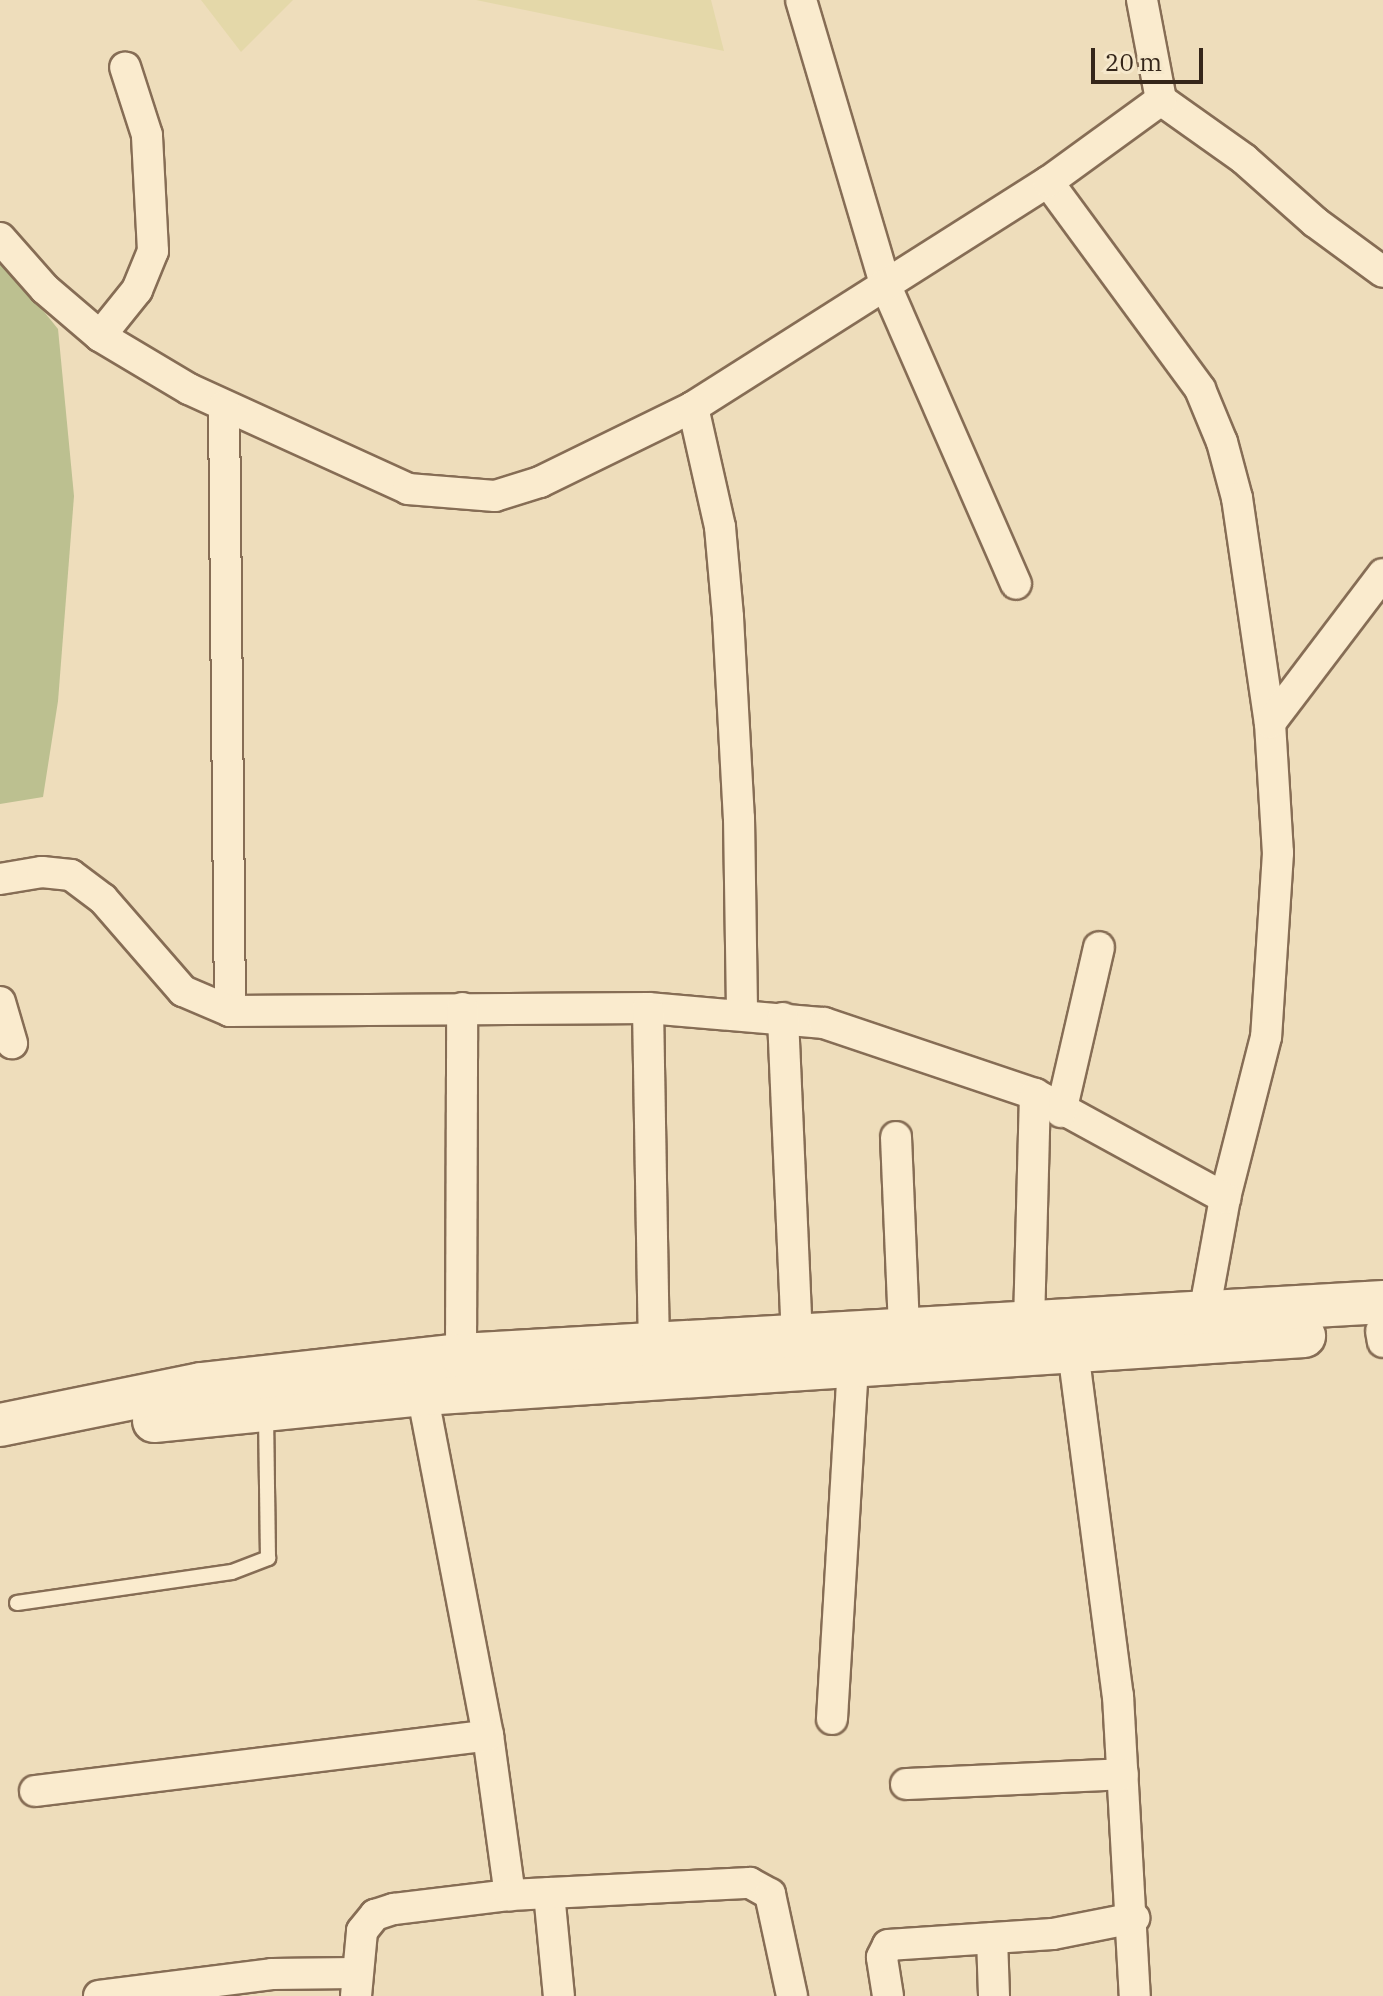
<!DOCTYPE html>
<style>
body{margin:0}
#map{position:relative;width:1383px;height:1996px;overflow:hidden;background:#edb;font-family:"IBM Plex Serif",serif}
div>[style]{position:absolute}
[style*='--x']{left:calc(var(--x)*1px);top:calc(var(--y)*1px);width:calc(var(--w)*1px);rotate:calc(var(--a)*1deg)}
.farmland>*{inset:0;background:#e4d8a9}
.cemetery>*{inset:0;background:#bcc090}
.roads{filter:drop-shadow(2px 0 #866d55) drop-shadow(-2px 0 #866d55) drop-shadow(0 2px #866d55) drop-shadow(0 -2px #866d55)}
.lane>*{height:14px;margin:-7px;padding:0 7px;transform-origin:7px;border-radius:7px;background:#faebce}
.street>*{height:30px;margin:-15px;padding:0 15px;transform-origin:15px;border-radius:15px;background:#faebce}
.secondary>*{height:42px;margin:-21px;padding:0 21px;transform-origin:21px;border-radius:21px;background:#faebce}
span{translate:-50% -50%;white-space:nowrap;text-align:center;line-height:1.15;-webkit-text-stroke:7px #f6e8cb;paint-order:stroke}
.scale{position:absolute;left:1091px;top:48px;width:112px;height:36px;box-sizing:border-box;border:4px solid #35261a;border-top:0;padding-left:10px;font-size:24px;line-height:28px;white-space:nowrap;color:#35261a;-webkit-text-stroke:6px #f6e8cb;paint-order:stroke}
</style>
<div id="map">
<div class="farmland">
<div style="clip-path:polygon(201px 0,293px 0,241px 52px)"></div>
<div style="clip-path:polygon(476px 0,711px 0,724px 51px)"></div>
</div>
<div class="cemetery">
<div style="clip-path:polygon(0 257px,58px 329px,74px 496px,58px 701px,43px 797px,0 804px)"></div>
</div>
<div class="roads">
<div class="lane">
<div style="--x:17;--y:1603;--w:217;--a:-8.2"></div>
<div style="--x:232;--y:1572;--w:39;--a:-21"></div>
<div style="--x:268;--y:1558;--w:144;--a:-90.8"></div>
</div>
<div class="street">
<div style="--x:801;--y:0;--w:296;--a:73.5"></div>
<div style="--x:885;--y:284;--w:327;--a:66.4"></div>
<div style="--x:1142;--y:0;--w:102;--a:79.2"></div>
<div style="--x:1161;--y:100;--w:102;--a:35.4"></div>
<div style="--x:1244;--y:159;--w:95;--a:41.6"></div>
<div style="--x:1315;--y:222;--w:84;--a:36.3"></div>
<div style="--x:1048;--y:182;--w:257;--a:53.7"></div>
<div style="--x:1200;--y:389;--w:57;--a:67.5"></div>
<div style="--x:1222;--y:442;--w:58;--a:75"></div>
<div style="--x:1237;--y:498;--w:227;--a:81.7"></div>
<div style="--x:1270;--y:723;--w:130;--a:86.5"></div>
<div style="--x:1278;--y:853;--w:184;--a:93.7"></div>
<div style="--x:1266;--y:1037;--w:166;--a:104.3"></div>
<div style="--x:1225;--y:1198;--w:117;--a:100.3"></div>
<div style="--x:0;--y:238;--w:68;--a:48.6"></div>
<div style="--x:45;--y:289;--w:72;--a:40.5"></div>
<div style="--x:100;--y:336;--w:104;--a:30.8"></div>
<div style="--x:189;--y:389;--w:241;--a:24.5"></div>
<div style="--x:408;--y:489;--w:87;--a:4.6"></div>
<div style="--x:495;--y:496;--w:47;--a:-17.3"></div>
<div style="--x:540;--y:482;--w:170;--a:-26.1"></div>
<div style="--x:693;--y:407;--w:420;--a:-32.4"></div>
<div style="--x:1048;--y:182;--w:140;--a:-36"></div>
<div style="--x:100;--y:336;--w:59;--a:-51.2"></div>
<div style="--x:137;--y:290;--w:42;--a:-67.7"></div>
<div style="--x:153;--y:251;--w:116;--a:-93"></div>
<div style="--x:147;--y:135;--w:71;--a:-107.9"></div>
<div style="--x:224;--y:406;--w:605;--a:89.43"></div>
<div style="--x:693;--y:407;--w:123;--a:77.3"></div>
<div style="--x:720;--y:527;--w:90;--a:84.9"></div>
<div style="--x:728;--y:617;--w:201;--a:86.9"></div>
<div style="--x:739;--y:818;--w:194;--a:89.1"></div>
<div style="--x:1270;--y:723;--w:187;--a:-52.8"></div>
<div style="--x:0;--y:879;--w:43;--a:-9.5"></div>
<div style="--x:42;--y:872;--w:29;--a:6"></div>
<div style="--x:71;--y:875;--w:40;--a:37"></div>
<div style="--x:103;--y:899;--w:122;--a:49"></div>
<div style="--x:183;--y:991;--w:51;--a:23.1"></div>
<div style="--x:230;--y:1011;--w:418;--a:-0.4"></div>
<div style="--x:648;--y:1008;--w:177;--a:4.9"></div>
<div style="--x:824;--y:1023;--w:223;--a:18.6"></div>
<div style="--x:1035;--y:1094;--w:217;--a:28.7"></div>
<div style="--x:0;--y:1002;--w:43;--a:73.7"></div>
<div style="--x:648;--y:1008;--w:338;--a:89"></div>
<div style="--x:783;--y:1018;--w:318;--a:87.5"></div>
<div style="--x:1061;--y:1112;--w:169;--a:-77"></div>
<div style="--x:896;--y:1137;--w:193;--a:87.6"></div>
<div style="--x:1029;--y:1323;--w:229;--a:-88.5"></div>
<div style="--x:1381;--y:1331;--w:11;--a:80"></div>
<div style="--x:1073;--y:1351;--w:348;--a:82.6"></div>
<div style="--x:1118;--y:1696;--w:300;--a:86.8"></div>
<div style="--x:461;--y:1355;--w:347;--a:-89.8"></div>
<div style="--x:419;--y:1377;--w:365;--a:79.1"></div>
<div style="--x:488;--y:1735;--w:162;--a:82.2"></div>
<div style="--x:832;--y:1719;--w:355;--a:-86.6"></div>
<div style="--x:906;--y:1784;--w:217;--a:-2.6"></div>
<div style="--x:35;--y:1791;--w:456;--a:-7"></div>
<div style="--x:549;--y:1893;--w:103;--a:84.5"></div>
<div style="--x:992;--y:1938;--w:58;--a:88"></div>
<div style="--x:99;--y:1996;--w:174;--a:-7.2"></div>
<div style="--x:272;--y:1974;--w:83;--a:-0.7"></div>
<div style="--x:356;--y:1996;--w:65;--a:-84.7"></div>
<div style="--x:362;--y:1931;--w:21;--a:-51"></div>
<div style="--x:375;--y:1915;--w:20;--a:-18"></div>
<div style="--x:394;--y:1909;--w:117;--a:-6.9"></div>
<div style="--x:510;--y:1895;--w:240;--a:-2.9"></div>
<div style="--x:750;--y:1883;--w:23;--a:29"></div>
<div style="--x:770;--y:1894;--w:104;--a:77.8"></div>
<div style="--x:888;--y:1996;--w:39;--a:-99"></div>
<div style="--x:882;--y:1957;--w:13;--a:-63"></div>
<div style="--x:888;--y:1945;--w:165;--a:-3.8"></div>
<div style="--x:1053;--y:1934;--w:83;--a:-11.2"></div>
</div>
<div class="secondary">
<div style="--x:154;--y:1421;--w:270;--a:-5.7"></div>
<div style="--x:423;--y:1394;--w:883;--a:-3.77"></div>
<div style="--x:0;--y:1425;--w:205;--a:-11.5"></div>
<div style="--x:201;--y:1384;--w:262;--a:-6.4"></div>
<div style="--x:461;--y:1355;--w:924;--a:-3.29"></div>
</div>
</div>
<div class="scale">20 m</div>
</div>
